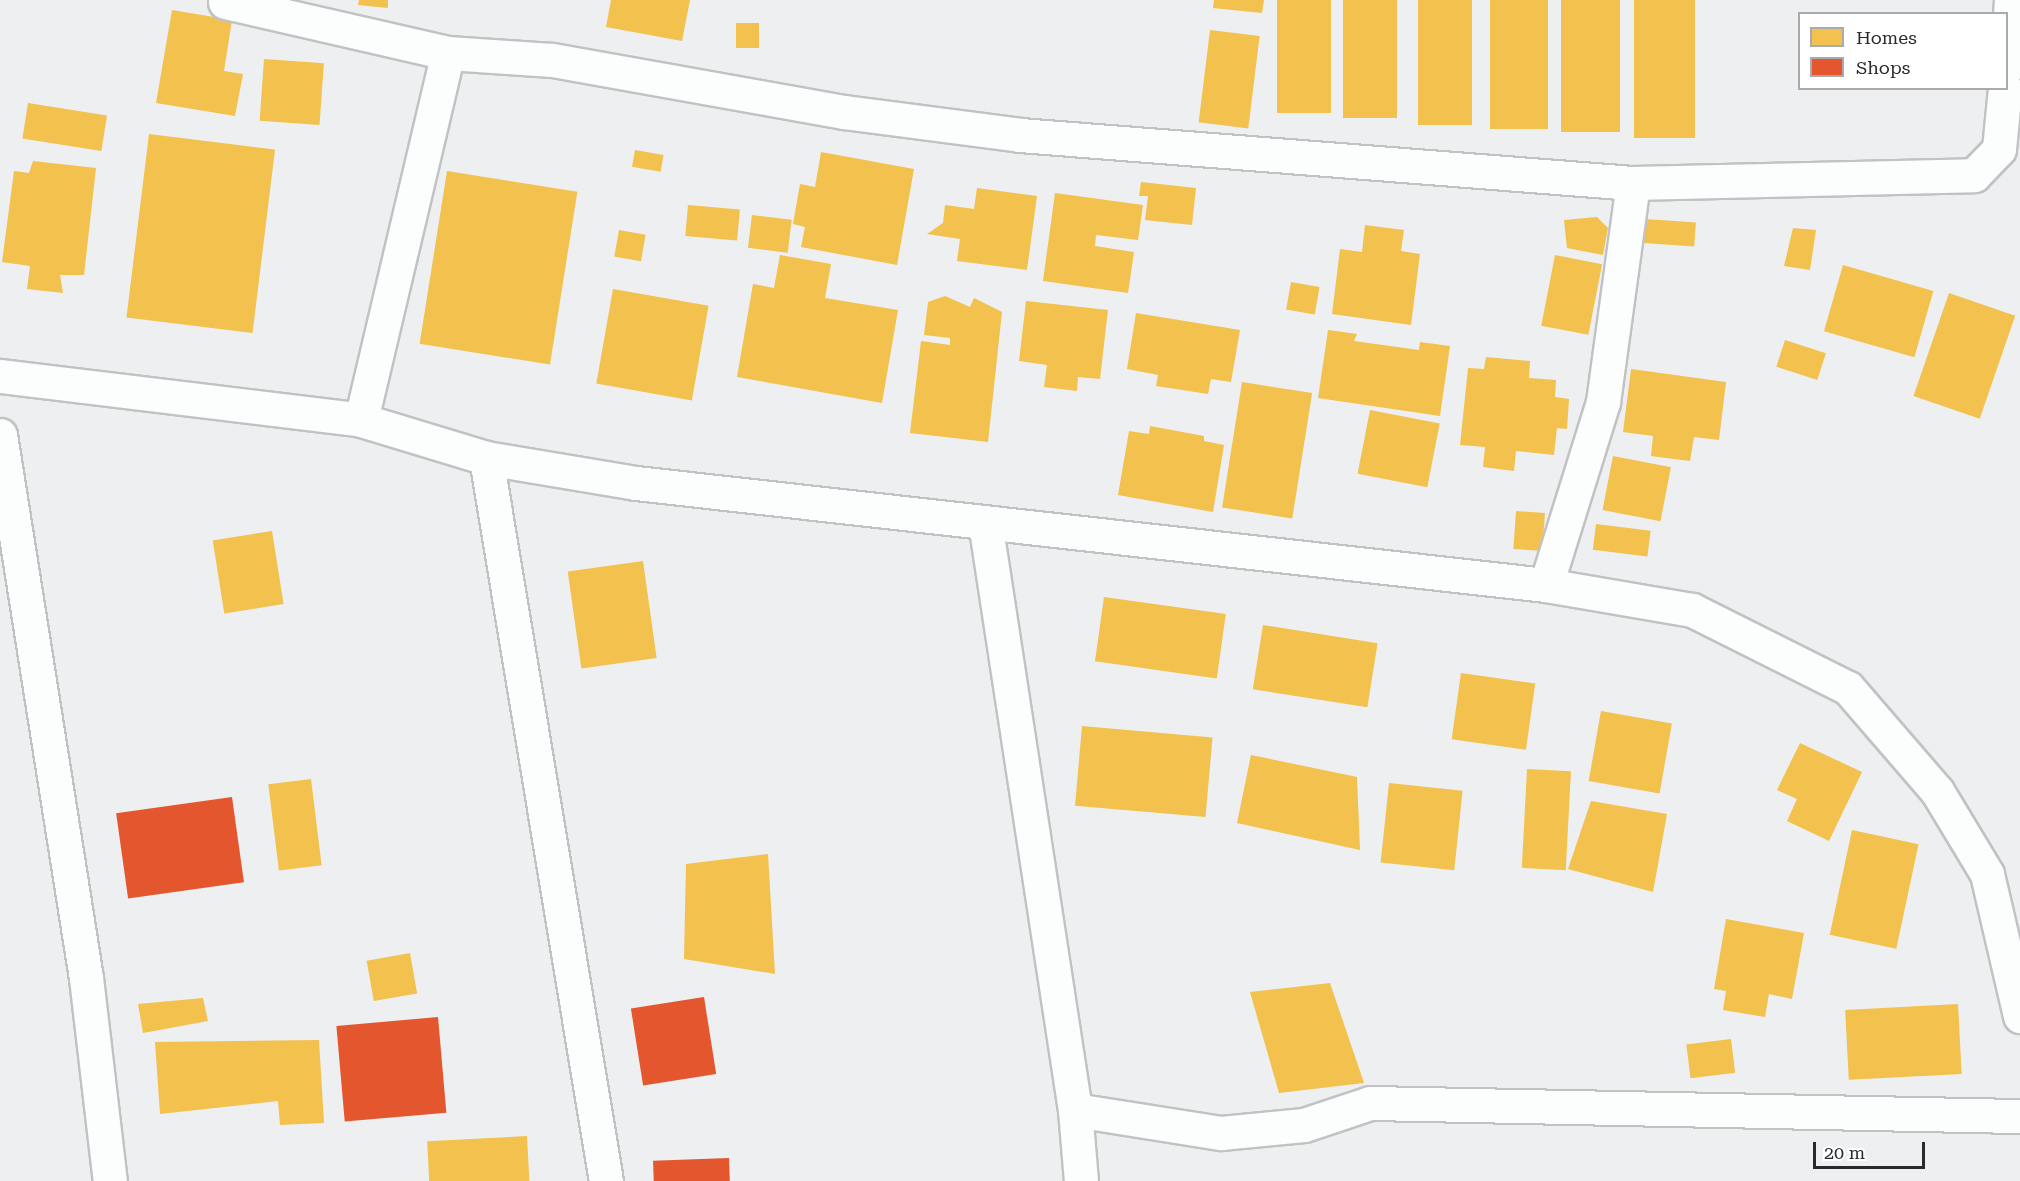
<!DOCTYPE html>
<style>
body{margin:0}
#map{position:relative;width:2020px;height:1181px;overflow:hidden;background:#edeff1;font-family:"Roboto Serif",serif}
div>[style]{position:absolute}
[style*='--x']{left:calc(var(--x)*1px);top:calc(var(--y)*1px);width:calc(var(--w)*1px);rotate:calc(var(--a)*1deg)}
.homes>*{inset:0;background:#f2c14e;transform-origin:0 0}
.shops>*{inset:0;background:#e4572e;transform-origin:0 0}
.roads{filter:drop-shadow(2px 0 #c0c2c3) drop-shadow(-2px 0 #c0c2c3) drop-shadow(0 2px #c0c2c3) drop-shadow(0 -2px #c0c2c3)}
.minor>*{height:33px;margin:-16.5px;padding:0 16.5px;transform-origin:16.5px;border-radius:16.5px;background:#fcfdfd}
span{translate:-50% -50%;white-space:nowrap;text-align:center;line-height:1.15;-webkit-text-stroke:6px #fff;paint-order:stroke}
.legend{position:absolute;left:1798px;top:12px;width:210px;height:78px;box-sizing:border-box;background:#fff;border:2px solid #a9aaab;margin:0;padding:8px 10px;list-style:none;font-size:18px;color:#292a2c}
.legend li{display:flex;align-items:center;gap:12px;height:30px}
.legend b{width:30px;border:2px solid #a9aaab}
.scale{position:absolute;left:1813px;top:1142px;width:112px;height:27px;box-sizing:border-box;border:3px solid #292a2c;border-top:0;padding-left:8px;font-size:18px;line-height:21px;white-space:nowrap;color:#292a2c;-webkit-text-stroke:4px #fff;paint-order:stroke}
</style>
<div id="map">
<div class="homes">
<div style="clip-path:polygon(359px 0,388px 0,388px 8px,358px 5px)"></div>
<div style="clip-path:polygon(611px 0,690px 0,682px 41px,606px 27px)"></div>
<div style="clip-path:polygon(1214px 0,1264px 0,1262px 13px,1213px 8px)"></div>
<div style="left:1277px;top:0;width:54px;height:113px"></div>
<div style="left:1343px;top:0;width:54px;height:118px"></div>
<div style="left:1418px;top:0;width:54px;height:125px"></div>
<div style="left:1490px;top:0;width:58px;height:129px"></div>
<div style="left:1561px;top:0;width:59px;height:132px"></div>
<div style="left:1634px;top:0;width:61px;height:138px"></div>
<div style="clip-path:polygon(172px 10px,232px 20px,224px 71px,243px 74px,235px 116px,156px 103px)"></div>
<div style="left:736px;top:23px;width:23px;height:25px"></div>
<div style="left:1210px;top:30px;width:50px;height:93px;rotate:7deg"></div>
<div style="left:264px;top:59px;width:60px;height:62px;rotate:4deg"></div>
<div style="left:28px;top:103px;width:80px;height:36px;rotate:9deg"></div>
<div style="left:149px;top:134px;width:127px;height:185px;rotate:7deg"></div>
<div style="left:635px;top:150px;width:29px;height:17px;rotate:10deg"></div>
<div style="clip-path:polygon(821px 152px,914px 169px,897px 265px,801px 247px,805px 227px,793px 224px,800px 184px,815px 187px)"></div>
<div style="clip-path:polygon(33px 161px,96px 168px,84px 275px,60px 275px,63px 293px,27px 289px,30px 266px,2px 262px,14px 171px,29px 173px)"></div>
<div style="left:447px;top:171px;width:132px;height:175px;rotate:9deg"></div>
<div style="clip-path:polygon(1141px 182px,1196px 188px,1192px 225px,1145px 220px,1148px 196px,1139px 196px)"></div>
<div style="clip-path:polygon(977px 188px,1037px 196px,1027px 270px,957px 261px,960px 239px,927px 234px,943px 223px,945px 205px,974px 209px)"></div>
<div style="clip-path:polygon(1055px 193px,1143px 205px,1138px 240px,1096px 235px,1095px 246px,1134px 252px,1128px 293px,1043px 281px)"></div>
<div style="left:688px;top:205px;width:52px;height:31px;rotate:5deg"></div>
<div style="left:752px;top:215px;width:40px;height:33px;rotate:7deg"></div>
<div style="clip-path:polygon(1597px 217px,1608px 228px,1603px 255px,1567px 248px,1564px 220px)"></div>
<div style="left:1645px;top:219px;width:51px;height:24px;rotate:4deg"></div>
<div style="clip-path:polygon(1365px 225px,1404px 230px,1401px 251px,1420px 254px,1411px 325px,1332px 314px,1340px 249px,1362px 252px)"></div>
<div style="clip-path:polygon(1793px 228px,1816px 230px,1810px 270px,1784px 266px)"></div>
<div style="left:619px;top:230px;width:27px;height:27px;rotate:10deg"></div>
<div style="clip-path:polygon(780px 255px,831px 264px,825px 298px,898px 310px,882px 403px,737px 377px,753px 284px,774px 288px)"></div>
<div style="left:1555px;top:255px;width:48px;height:72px;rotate:11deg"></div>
<div style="left:1843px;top:265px;width:94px;height:69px;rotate:16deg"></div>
<div style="left:1291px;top:282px;width:29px;height:28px;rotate:10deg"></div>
<div style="left:613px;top:289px;width:97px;height:96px;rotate:10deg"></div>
<div style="left:1949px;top:293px;width:70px;height:109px;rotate:19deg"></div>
<div style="clip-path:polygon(945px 296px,970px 307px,974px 298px,1002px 312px,988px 442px,910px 433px,921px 341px,950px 345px,950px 338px,924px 335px,928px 302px)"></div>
<div style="clip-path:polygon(1026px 301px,1108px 310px,1100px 379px,1078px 377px,1077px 391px,1044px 387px,1047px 365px,1019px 361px)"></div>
<div style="clip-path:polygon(1136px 313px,1240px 330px,1231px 382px,1211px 379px,1208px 394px,1156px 386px,1158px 375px,1127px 369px)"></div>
<div style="clip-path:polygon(1328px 330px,1357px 334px,1354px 341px,1419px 350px,1420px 342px,1450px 346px,1440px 416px,1318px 398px)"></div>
<div style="left:1785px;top:340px;width:43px;height:28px;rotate:18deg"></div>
<div style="clip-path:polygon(1486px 357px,1530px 361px,1529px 378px,1556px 380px,1555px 397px,1569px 399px,1567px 429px,1557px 428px,1554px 455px,1516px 451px,1514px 471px,1483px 467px,1485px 447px,1460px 445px,1468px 368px,1484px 369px)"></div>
<div style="clip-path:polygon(1631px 369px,1726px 382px,1719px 440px,1694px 437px,1690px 461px,1651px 456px,1653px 436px,1623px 432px)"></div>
<div style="left:1242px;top:382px;width:71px;height:127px;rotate:9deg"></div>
<div style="left:1370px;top:410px;width:71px;height:65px;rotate:11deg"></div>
<div style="clip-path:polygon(1150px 426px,1204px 436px,1204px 441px,1224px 445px,1213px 512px,1118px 495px,1129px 431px,1149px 434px)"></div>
<div style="left:1613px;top:456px;width:59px;height:55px;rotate:11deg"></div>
<div style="left:1516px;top:511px;width:29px;height:38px;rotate:4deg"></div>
<div style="left:1596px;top:524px;width:55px;height:26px;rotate:7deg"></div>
<div style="left:272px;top:531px;width:74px;height:60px;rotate:81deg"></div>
<div style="left:643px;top:561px;width:98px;height:76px;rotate:82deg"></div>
<div style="left:1104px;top:597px;width:123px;height:65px;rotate:8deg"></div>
<div style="left:1263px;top:625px;width:116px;height:65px;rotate:9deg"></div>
<div style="left:1461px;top:673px;width:75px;height:67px;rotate:8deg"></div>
<div style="left:1601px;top:711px;width:72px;height:71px;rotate:10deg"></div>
<div style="left:1082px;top:726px;width:131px;height:80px;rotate:5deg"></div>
<div style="clip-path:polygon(1800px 743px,1862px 772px,1829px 841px,1787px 821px,1797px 799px,1777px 790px)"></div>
<div style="clip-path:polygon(1251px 755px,1357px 777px,1360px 850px,1237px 823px)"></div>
<div style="left:1527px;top:769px;width:44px;height:99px;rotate:3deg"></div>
<div style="left:311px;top:779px;width:87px;height:43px;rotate:83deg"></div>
<div style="left:1389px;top:783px;width:74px;height:80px;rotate:6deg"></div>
<div style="clip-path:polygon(1591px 801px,1667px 814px,1653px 892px,1568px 869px)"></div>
<div style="left:1852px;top:830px;width:68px;height:107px;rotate:12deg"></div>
<div style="clip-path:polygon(768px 854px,775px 974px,684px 959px,686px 864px)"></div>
<div style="clip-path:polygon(1726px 919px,1804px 933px,1792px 999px,1769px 994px,1765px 1017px,1723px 1010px,1726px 991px,1714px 989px)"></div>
<div style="left:410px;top:953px;width:41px;height:44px;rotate:80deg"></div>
<div style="clip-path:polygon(1330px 983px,1364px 1083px,1279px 1093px,1250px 992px)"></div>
<div style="clip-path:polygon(203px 998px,208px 1021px,143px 1033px,138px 1004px)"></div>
<div style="left:1958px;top:1004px;width:70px;height:113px;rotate:87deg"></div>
<div style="left:1731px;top:1039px;width:34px;height:45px;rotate:83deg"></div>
<div style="clip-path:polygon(319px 1040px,324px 1123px,280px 1125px,278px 1101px,160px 1114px,155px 1042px)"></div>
<div style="left:527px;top:1136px;width:45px;height:100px;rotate:87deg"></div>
</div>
<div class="shops">
<div style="left:232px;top:797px;width:86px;height:117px;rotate:82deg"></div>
<div style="left:704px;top:997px;width:78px;height:74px;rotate:81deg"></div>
<div style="left:438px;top:1017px;width:96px;height:102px;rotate:85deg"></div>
<div style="left:729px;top:1158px;width:23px;height:76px;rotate:88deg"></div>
</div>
<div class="roads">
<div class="minor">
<div style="--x:225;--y:2;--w:229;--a:12.9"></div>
<div style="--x:448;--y:53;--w:104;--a:3.9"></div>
<div style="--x:552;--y:60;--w:297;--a:10.1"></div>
<div style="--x:844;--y:112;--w:177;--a:7.4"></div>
<div style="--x:1020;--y:135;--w:615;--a:4.48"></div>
<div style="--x:1633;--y:183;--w:341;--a:-1.3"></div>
<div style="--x:1974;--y:175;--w:36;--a:-46"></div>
<div style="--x:1999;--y:149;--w:61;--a:-84.4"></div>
<div style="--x:2006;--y:68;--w:68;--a:-85.8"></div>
<div style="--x:0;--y:376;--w:364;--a:6.9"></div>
<div style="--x:361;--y:420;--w:131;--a:16.9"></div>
<div style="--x:486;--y:458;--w:152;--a:9.5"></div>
<div style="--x:636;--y:483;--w:916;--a:6.4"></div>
<div style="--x:1546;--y:585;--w:148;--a:9.7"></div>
<div style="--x:1692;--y:610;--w:174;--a:26.6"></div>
<div style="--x:1848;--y:688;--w:136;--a:49.2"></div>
<div style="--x:1937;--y:791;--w:97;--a:58.9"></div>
<div style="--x:1987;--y:874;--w:146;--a:76.9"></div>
<div style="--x:361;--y:420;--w:377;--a:-76.7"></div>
<div style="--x:0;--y:435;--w:550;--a:81"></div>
<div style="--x:86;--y:978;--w:204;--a:83.3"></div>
<div style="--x:486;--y:458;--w:733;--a:80.58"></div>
<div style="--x:985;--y:522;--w:595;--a:81.3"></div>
<div style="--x:1075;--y:1110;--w:71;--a:85.2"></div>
<div style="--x:1546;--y:585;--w:192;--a:-72.7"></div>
<div style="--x:1603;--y:402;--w:221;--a:-82.2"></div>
<div style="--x:1075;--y:1110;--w:148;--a:9"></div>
<div style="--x:1221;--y:1133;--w:83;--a:-5.5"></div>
<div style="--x:1304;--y:1125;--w:70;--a:-18.4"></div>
<div style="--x:1370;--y:1103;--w:650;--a:1.15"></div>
</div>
</div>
<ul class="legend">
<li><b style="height:16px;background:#f2c14e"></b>Homes</li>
<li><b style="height:16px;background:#e4572e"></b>Shops</li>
</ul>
<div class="scale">20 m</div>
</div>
